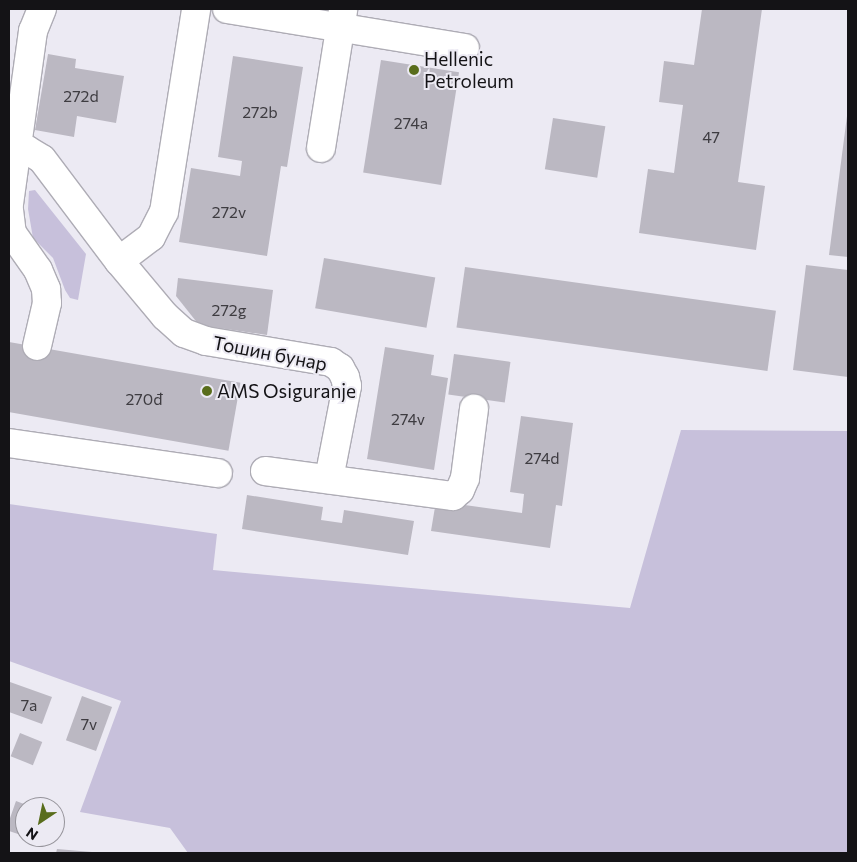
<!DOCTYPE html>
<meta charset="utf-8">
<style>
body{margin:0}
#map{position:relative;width:857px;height:862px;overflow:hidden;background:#eceaf3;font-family:Commissioner,sans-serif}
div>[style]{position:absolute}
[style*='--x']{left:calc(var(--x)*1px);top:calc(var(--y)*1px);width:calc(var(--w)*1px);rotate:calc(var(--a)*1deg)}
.green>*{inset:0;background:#c7c0db}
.building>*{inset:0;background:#bbb8c2;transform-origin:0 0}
.roads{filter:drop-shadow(1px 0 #aeacb5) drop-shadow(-1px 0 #aeacb5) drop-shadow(0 1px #aeacb5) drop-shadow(0 -1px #aeacb5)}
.minor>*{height:28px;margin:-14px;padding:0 14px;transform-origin:14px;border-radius:14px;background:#fff}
.dots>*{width:14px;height:14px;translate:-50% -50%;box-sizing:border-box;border:2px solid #eceaf3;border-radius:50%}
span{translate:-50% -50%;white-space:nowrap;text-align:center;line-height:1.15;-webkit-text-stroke:4px #eceaf3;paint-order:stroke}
.number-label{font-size:16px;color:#3e3c41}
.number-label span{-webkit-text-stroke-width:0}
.poi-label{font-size:19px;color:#141316}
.left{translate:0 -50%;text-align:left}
.street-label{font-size:19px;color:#141316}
.frame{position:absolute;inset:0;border:10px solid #141316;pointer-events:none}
.north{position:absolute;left:15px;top:797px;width:50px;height:50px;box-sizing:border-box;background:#eceaf3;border:1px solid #96949b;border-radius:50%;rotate:214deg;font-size:14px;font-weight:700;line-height:20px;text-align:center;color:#141316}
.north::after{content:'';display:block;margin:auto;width:18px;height:22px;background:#596d1c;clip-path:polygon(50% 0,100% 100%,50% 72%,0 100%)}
</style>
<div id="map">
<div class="green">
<div style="clip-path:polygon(35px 190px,86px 254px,78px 300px,70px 298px,65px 290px,53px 258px,33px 238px,28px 209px,29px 191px)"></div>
<div style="clip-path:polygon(681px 430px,848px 431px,848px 853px,188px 853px,170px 828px,80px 812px,121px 701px,9px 661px,9px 504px,217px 534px,213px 570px,630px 608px)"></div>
</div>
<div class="building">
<div style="clip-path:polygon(702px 9px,762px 9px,738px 182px,765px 186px,756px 250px,639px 233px,648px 169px,674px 173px,683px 105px,659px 102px,664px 61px,694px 65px)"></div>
<div style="clip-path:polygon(48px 54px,76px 59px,75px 68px,124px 76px,116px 123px,77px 116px,74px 137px,35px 130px)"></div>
<div style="clip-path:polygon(233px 56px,303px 67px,287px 167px,281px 166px,267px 256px,179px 242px,191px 168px,240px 176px,242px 161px,218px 157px)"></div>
<div style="left:381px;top:60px;width:79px;height:114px;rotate:9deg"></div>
<div style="clip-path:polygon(847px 116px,848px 116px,848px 257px,829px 255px)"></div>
<div style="left:553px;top:118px;width:53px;height:52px;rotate:9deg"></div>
<div style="left:324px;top:258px;width:113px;height:51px;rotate:10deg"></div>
<div style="clip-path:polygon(806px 265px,848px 270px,848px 377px,793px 370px)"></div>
<div style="left:465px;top:267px;width:314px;height:61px;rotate:8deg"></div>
<div style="clip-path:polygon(178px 278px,273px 290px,267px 335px,199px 325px,176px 296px)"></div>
<div style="left:9px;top:342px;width:235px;height:69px;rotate:10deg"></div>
<div style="clip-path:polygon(385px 347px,434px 355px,431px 375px,448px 378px,434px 470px,367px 459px)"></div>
<div style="left:454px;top:354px;width:57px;height:41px;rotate:8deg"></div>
<div style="clip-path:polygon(521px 416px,573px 423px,562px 506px,556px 505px,550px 548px,431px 531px,436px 501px,522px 513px,524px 494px,510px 492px)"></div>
<div style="clip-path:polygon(247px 495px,323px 507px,321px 520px,342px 523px,344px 510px,414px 521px,408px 555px,242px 529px)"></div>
<div style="clip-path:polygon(10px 682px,52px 697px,42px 724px,9px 712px)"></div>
<div style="left:82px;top:696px;width:32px;height:47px;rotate:20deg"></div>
<div style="left:20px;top:733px;width:24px;height:25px;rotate:22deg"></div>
<div style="clip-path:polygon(16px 801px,32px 807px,25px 807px,24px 836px,9px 831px,9px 821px)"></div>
<div style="clip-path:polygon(57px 849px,92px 852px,92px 853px,56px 853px)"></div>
</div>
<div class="roads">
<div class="minor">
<div style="--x:227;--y:9;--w:241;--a:9.3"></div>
<div style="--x:9;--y:148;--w:18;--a:6"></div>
<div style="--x:27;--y:150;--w:17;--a:31"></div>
<div style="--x:42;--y:159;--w:128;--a:53"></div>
<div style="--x:119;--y:261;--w:72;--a:50.1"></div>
<div style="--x:165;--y:316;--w:25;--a:42"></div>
<div style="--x:184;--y:333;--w:23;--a:20"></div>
<div style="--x:206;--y:341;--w:127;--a:9.5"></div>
<div style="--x:331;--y:362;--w:11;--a:34"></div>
<div style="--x:340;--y:368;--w:10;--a:61"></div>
<div style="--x:345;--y:377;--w:9;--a:77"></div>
<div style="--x:347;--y:386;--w:95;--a:101"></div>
<div style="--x:321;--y:148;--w:140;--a:-80.9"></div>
<div style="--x:9;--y:204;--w:175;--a:-82.1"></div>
<div style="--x:33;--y:31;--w:24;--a:-68"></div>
<div style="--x:9;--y:210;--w:23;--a:83"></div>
<div style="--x:12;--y:233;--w:45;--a:54.9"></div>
<div style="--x:38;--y:270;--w:21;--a:67"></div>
<div style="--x:46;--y:289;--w:14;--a:86"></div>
<div style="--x:47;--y:303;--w:44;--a:103.1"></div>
<div style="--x:119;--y:261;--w:40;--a:-37"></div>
<div style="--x:151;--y:237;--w:28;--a:-63"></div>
<div style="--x:164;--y:212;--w:206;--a:-81"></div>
<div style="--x:9;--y:443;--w:211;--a:8.2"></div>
<div style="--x:265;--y:471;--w:190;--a:7.6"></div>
<div style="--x:453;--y:496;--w:9;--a:-41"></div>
<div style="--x:460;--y:490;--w:13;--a:-67"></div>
<div style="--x:465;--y:478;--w:70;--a:-82.6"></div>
</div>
</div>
<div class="dots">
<div style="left:414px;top:70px;background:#596d1c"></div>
<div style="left:207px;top:391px;background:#596d1c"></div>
</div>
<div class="number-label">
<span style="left:81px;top:96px">272d</span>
<span style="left:260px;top:112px">272b</span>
<span style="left:411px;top:123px">274a</span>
<span style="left:711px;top:137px">47</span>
<span style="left:229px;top:212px">272v</span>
<span style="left:229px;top:310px">272g</span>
<span style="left:144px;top:399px">270đ</span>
<span style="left:408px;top:419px">274v</span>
<span style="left:542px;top:458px">274d</span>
<span style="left:29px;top:705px">7a</span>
<span style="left:89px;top:724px">7v</span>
</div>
<div class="poi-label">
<span class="left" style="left:424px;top:70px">Hellenic<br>Petroleum</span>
<span class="left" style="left:217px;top:391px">AMS Osiguranje</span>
</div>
<div class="street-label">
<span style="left:270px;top:353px;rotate:11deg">Тошин бунар</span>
</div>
<div class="frame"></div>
<div class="north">N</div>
</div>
